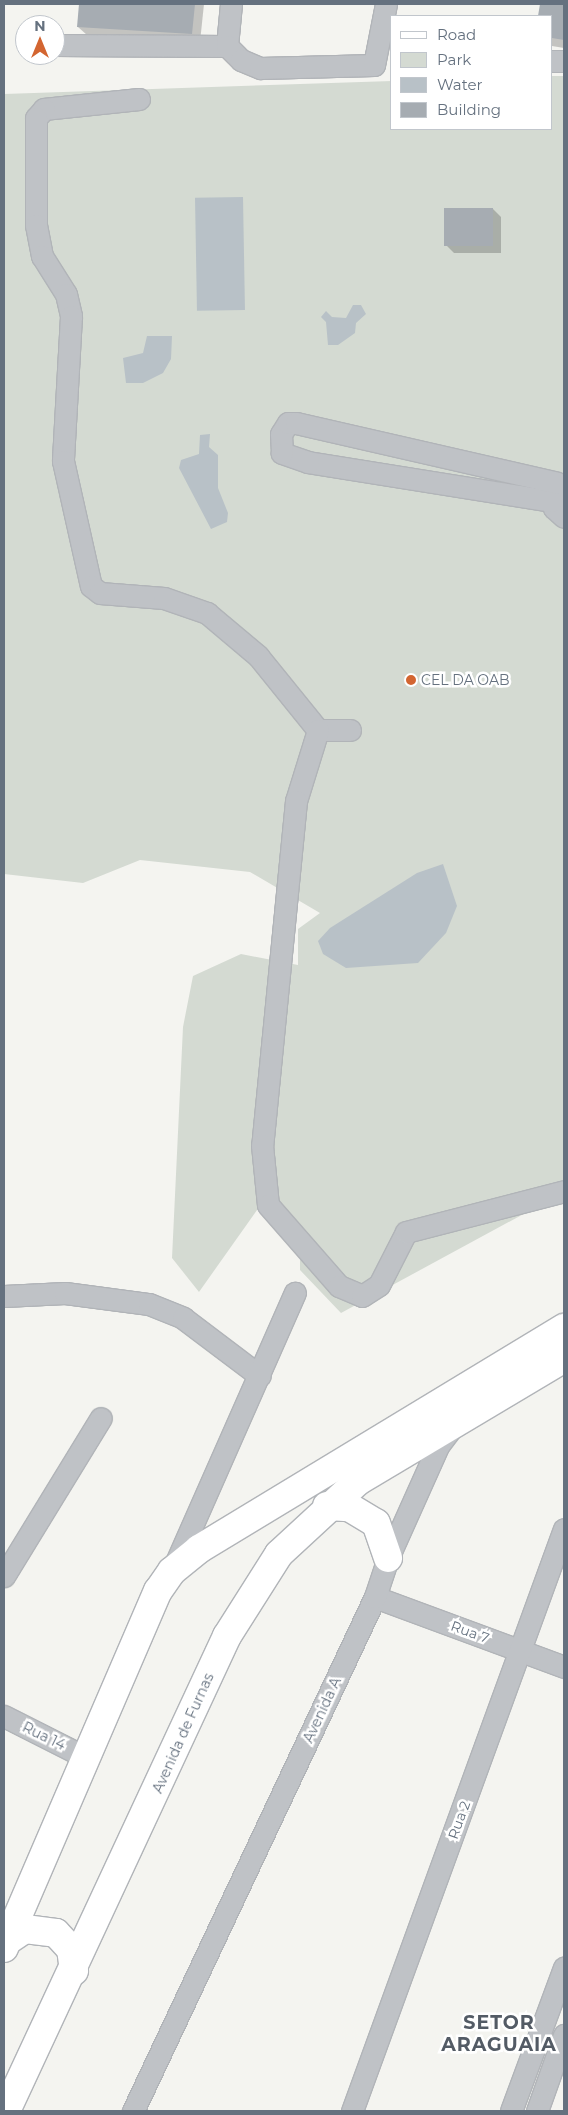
<!DOCTYPE html>
<style>
body{margin:0}
#map{position:relative;width:568px;height:2115px;overflow:hidden;background:#f4f4f0;font-family:Montserrat,sans-serif}
div>[style]{position:absolute}
[style*='--x']{left:calc(var(--x)*1px);top:calc(var(--y)*1px);width:calc(var(--w)*1px);rotate:calc(var(--a)*1deg)}
.green>*{inset:0;background:#d4dad2}
.water>*{inset:0;background:#b8c1c7;transform-origin:0 0}
.shadow>*{inset:0;background:#0003}
.building>*{inset:0;background:#a6acb2;transform-origin:0 0}
.roads{filter:drop-shadow(1px 0 #b1b4b8) drop-shadow(-1px 0 #b1b4b8) drop-shadow(0 1px #b1b4b8) drop-shadow(0 -1px #b1b4b8)}
.minor>*{height:21px;margin:-10.5px;padding:0 10.5px;transform-origin:10.5px;border-radius:10.5px;background:#bfc2c6}
.major>*{height:28px;margin:-14px;padding:0 14px;transform-origin:14px;border-radius:14px;background:#fff}
.dots>*{width:14px;height:14px;translate:-50% -50%;box-sizing:border-box;border:2px solid #fff;border-radius:50%}
span{translate:-50% -50%;white-space:nowrap;text-align:center;line-height:1.15;-webkit-text-stroke:5px #fff;paint-order:stroke}
.poi-label{font-size:14px;color:#65717f}
.left{translate:0 -50%;text-align:left}
.street-label{font-size:14px;color:#65717f}
.district-label{font-size:19px;color:#535b65;font-weight:700;letter-spacing:1px}
.frame{position:absolute;inset:0;border:5px solid #65717f;pointer-events:none}
.legend{position:absolute;left:390px;top:15px;width:162px;height:115px;box-sizing:border-box;background:#fff;border:1px solid #c1c6cc;margin:0;padding:6px 9px;list-style:none;font-size:15px;color:#65717f}
.legend li{display:flex;align-items:center;gap:10px;height:25px}
.legend b{width:25px;border:1px solid #c1c6cc}
.north{position:absolute;left:15px;top:15px;width:50px;height:50px;box-sizing:border-box;background:#fff;border:1px solid #c1c6cc;border-radius:50%;rotate:0deg;font-size:14px;font-weight:700;line-height:20px;text-align:center;color:#65717f}
.north::after{content:'';display:block;margin:auto;width:18px;height:22px;background:#d36531;clip-path:polygon(50% 0,100% 100%,50% 72%,0 100%)}
</style>
<div id="map">
<div class="green">
<div style="clip-path:polygon(552px 76px,564px 76px,564px 1192px,341px 1313px,300px 1270px,300px 1241px,262px 1203px,199px 1292px,172px 1258px,183px 1027px,193px 976px,241px 954px,298px 965px,298px 929px,320px 913px,250px 872px,140px 860px,83px 883px,4px 874px,4px 94px,392px 81px,392px 129px,552px 129px)"></div>
</div>
<div class="water">
<div style="left:243px;top:197px;width:113px;height:48px;rotate:89deg"></div>
<div style="clip-path:polygon(353px 305px,361px 305px,366px 314px,356px 323px,355px 333px,338px 345px,328px 345px,326px 322px,321px 317px,326px 311px,332px 317px,346px 318px)"></div>
<div style="clip-path:polygon(147px 336px,172px 336px,171px 359px,163px 373px,143px 383px,126px 383px,123px 358px,143px 353px)"></div>
<div style="clip-path:polygon(210px 434px,209px 447px,218px 455px,218px 488px,228px 513px,227px 522px,211px 529px,179px 468px,181px 460px,199px 454px,200px 435px)"></div>
<div style="clip-path:polygon(443px 864px,457px 906px,446px 933px,418px 963px,346px 968px,323px 954px,318px 941px,330px 928px,417px 873px)"></div>
</div>
<div class="shadow">
<div style="clip-path:polygon(81px 4px,204px 4px,200px 42px,87px 35px,78px 27px)"></div>
<div style="clip-path:polygon(542px 4px,564px 4px,564px 48px,552px 46px,552px 16px,540px 16px)"></div>
<div style="clip-path:polygon(493px 209px,501px 217px,501px 253px,454px 253px,446px 245px)"></div>
</div>
<div class="building">
<div style="clip-path:polygon(79px 4px,195px 4px,192px 34px,77px 27px)"></div>
<div style="clip-path:polygon(540px 4px,564px 4px,564px 40px,552px 38px,552px 16px,538px 16px)"></div>
<div style="left:444px;top:208px;width:49px;height:38px"></div>
</div>
<div class="roads">
<div class="minor">
<div style="--x:55;--y:45;--w:172;--a:0.3"></div>
<div style="--x:227;--y:46;--w:42;--a:-84.6"></div>
<div style="--x:227;--y:46;--w:20;--a:45"></div>
<div style="--x:241;--y:60;--w:21;--a:23"></div>
<div style="--x:260;--y:68;--w:114;--a:-1.5"></div>
<div style="--x:374;--y:65;--w:62;--a:-78.9"></div>
<div style="--x:552;--y:61;--w:12;--a:0"></div>
<div style="--x:139;--y:99;--w:96;--a:174"></div>
<div style="--x:44;--y:109;--w:12;--a:132"></div>
<div style="--x:36;--y:118;--w:107;--a:90"></div>
<div style="--x:36;--y:225;--w:32;--a:79"></div>
<div style="--x:42;--y:256;--w:45;--a:57.7"></div>
<div style="--x:66;--y:294;--w:23;--a:77"></div>
<div style="--x:71;--y:316;--w:145;--a:93.2"></div>
<div style="--x:63;--y:461;--w:128;--a:77.4"></div>
<div style="--x:91;--y:586;--w:11;--a:38"></div>
<div style="--x:100;--y:593;--w:64;--a:4.5"></div>
<div style="--x:164;--y:598;--w:46;--a:19.2"></div>
<div style="--x:207;--y:613;--w:67;--a:40.1"></div>
<div style="--x:258;--y:656;--w:95;--a:51"></div>
<div style="--x:318;--y:730;--w:32;--a:0"></div>
<div style="--x:553;--y:489;--w:19;--a:87"></div>
<div style="--x:554;--y:508;--w:13;--a:42"></div>
<div style="--x:551;--y:501;--w:246;--a:-170.9"></div>
<div style="--x:308;--y:462;--w:28;--a:-161"></div>
<div style="--x:282;--y:453;--w:19;--a:-93"></div>
<div style="--x:281;--y:434;--w:13;--a:-58"></div>
<div style="--x:288;--y:423;--w:8;--a:0"></div>
<div style="--x:296;--y:423;--w:268;--a:12.9"></div>
<div style="--x:318;--y:730;--w:74;--a:107.2"></div>
<div style="--x:296;--y:801;--w:346;--a:95.6"></div>
<div style="--x:262;--y:1145;--w:60;--a:84.3"></div>
<div style="--x:268;--y:1205;--w:108;--a:48.8"></div>
<div style="--x:339;--y:1286;--w:25;--a:23"></div>
<div style="--x:362;--y:1296;--w:20;--a:-33"></div>
<div style="--x:379;--y:1285;--w:59;--a:-63"></div>
<div style="--x:406;--y:1232;--w:163;--a:-14.5"></div>
<div style="--x:4;--y:1296;--w:61;--a:-2.8"></div>
<div style="--x:65;--y:1293;--w:85;--a:7.5"></div>
<div style="--x:149;--y:1304;--w:37;--a:22"></div>
<div style="--x:183;--y:1318;--w:96;--a:37"></div>
<div style="--x:173;--y:1569;--w:302;--a:-66.2"></div>
<div style="--x:4;--y:1576;--w:185;--a:-58.5"></div>
<div style="--x:375;--y:1597;--w:202;--a:20.3"></div>
<div style="--x:4;--y:1716;--w:91;--a:26.8"></div>
<div style="--x:133;--y:2111;--w:568;--a:-64.79"></div>
<div style="--x:375;--y:1597;--w:41;--a:-71.6"></div>
<div style="--x:388;--y:1558;--w:123;--a:-65.9"></div>
<div style="--x:438;--y:1446;--w:21;--a:-53"></div>
<div style="--x:352;--y:2111;--w:619;--a:-69.99"></div>
<div style="--x:511;--y:2111;--w:153;--a:-69.7"></div>
<div style="--x:537;--y:2111;--w:81;--a:-70.4"></div>
</div>
<div class="major">
<div style="--x:327;--y:1506;--w:22;--a:3"></div>
<div style="--x:349;--y:1507;--w:31;--a:31"></div>
<div style="--x:376;--y:1523;--w:37;--a:71"></div>
<div style="--x:7;--y:1941;--w:22;--a:-34"></div>
<div style="--x:25;--y:1929;--w:31;--a:7"></div>
<div style="--x:56;--y:1933;--w:22;--a:47"></div>
<div style="--x:71;--y:1949;--w:22;--a:82"></div>
<div style="--x:4;--y:1948;--w:389;--a:-66.7"></div>
<div style="--x:158;--y:1591;--w:24;--a:-55"></div>
<div style="--x:172;--y:1571;--w:35;--a:-39"></div>
<div style="--x:199;--y:1549;--w:427;--a:-31.2"></div>
<div style="--x:6;--y:2111;--w:524;--a:-65.05"></div>
<div style="--x:227;--y:1636;--w:97;--a:-57.6"></div>
<div style="--x:279;--y:1554;--w:108;--a:-42.7"></div>
<div style="--x:358;--y:1481;--w:240;--a:-30.8"></div>
</div>
</div>
<div class="dots">
<div style="left:411px;top:680px;background:#d36531"></div>
</div>
<div class="poi-label">
<span class="left" style="left:421px;top:680px">CEL DA OAB</span>
</div>
<div class="street-label">
<span style="left:470px;top:1632px;rotate:20deg">Rua 7</span>
<span style="left:322px;top:1710px;rotate:-65deg">Avenida A</span>
<span style="left:183px;top:1733px;rotate:-66deg">Avenida de Furnas</span>
<span style="left:44px;top:1736px;rotate:26deg">Rua 14</span>
<span style="left:459px;top:1820px;rotate:-70deg">Rua 2</span>
</div>
<div class="district-label">
<span style="left:499px;top:2034px">SETOR<br>ARAGUAIA</span>
</div>
<div class="frame"></div>
<ul class="legend">
<li><b style="height:6px;background:#fff"></b>Road</li>
<li><b style="height:14px;background:#d4dad2"></b>Park</li>
<li><b style="height:14px;background:#b8c1c7"></b>Water</li>
<li><b style="height:14px;background:#a6acb2"></b>Building</li>
</ul>
<div class="north">N</div>
</div>
